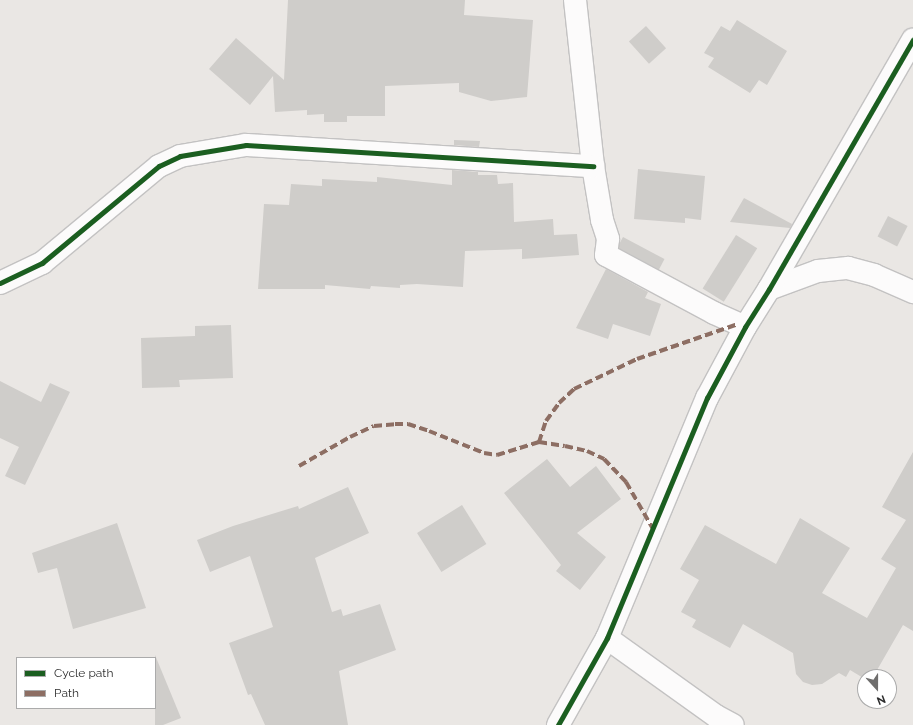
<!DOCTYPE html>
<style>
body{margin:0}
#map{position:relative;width:913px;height:725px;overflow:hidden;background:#eae7e4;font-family:Raleway,sans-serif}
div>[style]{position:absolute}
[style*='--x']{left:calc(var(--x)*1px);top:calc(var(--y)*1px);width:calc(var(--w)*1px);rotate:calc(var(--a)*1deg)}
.building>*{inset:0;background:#cfcdca;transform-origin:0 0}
.roads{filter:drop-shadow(1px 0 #c3c2c2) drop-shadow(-1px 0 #c3c2c2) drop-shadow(0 1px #c3c2c2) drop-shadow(0 -1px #c3c2c2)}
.minor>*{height:22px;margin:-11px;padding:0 11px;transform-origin:11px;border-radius:11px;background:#fcfbfb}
.quiet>*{height:4px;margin-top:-2px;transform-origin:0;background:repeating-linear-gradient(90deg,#8d6e63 0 8px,transparent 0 12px)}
.cycleway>*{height:5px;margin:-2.5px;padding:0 2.5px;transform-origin:2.5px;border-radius:2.5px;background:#1b5e20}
span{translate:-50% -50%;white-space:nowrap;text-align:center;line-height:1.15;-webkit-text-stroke:3px #fff;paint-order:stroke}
.legend{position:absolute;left:16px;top:657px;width:140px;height:52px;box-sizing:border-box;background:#fff;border:1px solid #ababab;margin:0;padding:5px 7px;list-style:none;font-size:12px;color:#2d2d2d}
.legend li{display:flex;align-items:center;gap:8px;height:20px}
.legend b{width:20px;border:1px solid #ababab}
.north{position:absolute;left:857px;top:669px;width:40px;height:40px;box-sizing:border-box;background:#fff;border:1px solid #ababab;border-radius:50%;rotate:159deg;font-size:11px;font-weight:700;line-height:16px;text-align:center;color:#2d2d2d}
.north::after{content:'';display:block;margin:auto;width:14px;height:18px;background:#6f6e6d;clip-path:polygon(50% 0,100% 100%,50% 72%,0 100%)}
</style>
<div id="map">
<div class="building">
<div style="clip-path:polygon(288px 0,465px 0,464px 15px,533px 20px,527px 97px,491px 101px,459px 92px,459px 83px,385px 86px,385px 116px,347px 116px,347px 122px,324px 122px,324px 114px,307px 115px,307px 110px,275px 112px,273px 76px,250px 105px,209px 69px,236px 38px,284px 80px)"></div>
<div style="clip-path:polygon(737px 20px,787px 51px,767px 85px,759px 80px,750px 93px,708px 67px,714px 58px,704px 53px,721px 26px,730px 31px)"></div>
<div style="left:646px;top:26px;width:30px;height:23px;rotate:48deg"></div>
<div style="clip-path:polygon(454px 140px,480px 141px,479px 147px,454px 145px)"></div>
<div style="clip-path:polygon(638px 169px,705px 176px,701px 220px,685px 218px,685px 223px,634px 219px)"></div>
<div style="clip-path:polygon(452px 170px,478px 172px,478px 175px,497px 175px,498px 184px,513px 183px,514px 222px,553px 219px,554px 235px,577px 234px,579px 255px,522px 259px,522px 249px,465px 251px,463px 287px,417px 284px,400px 285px,400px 288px,371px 286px,370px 289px,325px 285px,325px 289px,258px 289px,264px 204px,289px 205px,291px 184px,322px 186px,322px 179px,377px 182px,377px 177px,452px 185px)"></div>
<div style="clip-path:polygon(744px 198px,792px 224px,790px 228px,730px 222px)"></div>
<div style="left:888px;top:216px;width:22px;height:23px;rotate:27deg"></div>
<div style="left:736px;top:235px;width:25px;height:63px;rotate:32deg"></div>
<div style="left:623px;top:237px;width:47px;height:12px;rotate:28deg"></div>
<div style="clip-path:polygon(606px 269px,648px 292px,645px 298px,661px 304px,650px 336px,613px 324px,608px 339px,576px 328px)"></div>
<div style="clip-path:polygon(231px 325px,233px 378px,179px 380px,180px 387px,142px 388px,141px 338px,195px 336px,195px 326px)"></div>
<div style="clip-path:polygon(0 381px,41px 402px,50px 383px,70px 392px,25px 485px,5px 476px,19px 447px,0 438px)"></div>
<div style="clip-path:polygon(913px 452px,913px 631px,903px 625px,873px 677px,865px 677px,865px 679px,850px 670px,846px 677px,839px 673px,822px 684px,812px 685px,803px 682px,796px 674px,793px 653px,743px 624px,730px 648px,692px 627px,696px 620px,681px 612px,699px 580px,680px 569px,705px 525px,776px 564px,800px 518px,850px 548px,822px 593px,867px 618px,896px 568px,881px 559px,906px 520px,882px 507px)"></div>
<div style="clip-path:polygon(547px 459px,570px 487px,596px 466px,621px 499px,577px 533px,606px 557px,580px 590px,556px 571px,561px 565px,504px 493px)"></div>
<div style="clip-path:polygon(348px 487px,369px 533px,315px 558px,332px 612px,341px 609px,343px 616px,380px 604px,396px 650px,339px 671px,348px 725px,265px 725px,251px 694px,248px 695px,229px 643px,273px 627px,250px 556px,210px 572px,197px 540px,233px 526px,298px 506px,299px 509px)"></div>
<div style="left:462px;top:505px;width:46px;height:53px;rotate:58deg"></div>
<div style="clip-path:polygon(117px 523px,146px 608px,73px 629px,57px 568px,38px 573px,32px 553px)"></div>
<div style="clip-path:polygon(155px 655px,181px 718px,163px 725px,155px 725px)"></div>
</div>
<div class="roads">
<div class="minor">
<div style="--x:575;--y:0;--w:167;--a:83.8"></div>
<div style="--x:593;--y:166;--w:55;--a:80.5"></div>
<div style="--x:602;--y:220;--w:20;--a:72"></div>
<div style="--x:608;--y:239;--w:16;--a:97"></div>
<div style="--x:606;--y:255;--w:123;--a:28.2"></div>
<div style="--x:714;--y:313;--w:34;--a:24"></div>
<div style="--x:0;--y:283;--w:47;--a:-25.5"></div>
<div style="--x:42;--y:263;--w:152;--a:-39.7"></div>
<div style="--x:159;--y:166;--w:23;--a:-25"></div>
<div style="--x:180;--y:156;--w:67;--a:-9.5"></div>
<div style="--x:246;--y:145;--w:348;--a:3.5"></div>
<div style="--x:769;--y:289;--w:52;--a:-20.2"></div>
<div style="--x:818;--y:271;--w:30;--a:-6"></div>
<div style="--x:848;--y:268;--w:27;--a:15"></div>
<div style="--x:874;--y:275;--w:43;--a:23.6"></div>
<div style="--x:607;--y:638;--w:134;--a:35.6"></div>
<div style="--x:716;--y:716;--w:19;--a:28"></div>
<div style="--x:558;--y:725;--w:100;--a:-60.6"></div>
<div style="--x:607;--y:638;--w:260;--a:-67.4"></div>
<div style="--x:707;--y:398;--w:81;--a:-61.8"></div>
<div style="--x:745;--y:327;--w:45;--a:-57.7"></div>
<div style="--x:769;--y:289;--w:288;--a:-60"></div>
</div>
</div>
<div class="quiet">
<div style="--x:539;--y:442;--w:22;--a:-72"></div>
<div style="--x:546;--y:421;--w:22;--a:-54"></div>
<div style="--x:559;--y:403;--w:21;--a:-43"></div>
<div style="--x:574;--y:389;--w:70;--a:-25.5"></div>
<div style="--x:637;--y:359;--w:107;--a:-19.1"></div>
<div style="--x:299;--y:466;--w:59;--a:-29.6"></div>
<div style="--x:350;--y:437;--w:26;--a:-25"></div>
<div style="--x:374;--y:426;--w:21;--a:-5"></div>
<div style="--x:395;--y:424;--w:13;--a:0"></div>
<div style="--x:408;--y:424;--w:22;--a:18"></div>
<div style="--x:429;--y:431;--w:59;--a:21.8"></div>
<div style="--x:484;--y:453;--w:13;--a:9"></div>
<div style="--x:497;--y:455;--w:44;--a:-17.2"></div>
<div style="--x:539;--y:442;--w:26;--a:9"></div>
<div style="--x:565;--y:446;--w:23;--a:13"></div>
<div style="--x:587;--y:451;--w:19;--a:25"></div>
<div style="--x:604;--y:459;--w:32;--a:46"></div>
<div style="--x:626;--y:482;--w:54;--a:60.1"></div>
</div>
<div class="cycleway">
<div style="--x:0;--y:283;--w:47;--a:-25.5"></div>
<div style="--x:42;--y:263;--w:152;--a:-39.7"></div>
<div style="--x:159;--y:166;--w:23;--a:-25"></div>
<div style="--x:180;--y:156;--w:67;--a:-9.5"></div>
<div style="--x:246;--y:145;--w:348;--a:3.5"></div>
<div style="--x:558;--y:725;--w:100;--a:-60.6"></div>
<div style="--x:607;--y:638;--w:260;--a:-67.4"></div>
<div style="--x:707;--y:398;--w:81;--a:-61.8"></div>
<div style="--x:745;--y:327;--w:45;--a:-57.7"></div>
<div style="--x:769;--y:289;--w:288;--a:-60"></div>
</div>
<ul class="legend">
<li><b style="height:5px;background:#1b5e20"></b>Cycle path</li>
<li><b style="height:5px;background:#8d6e63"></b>Path</li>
</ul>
<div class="north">N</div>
</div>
